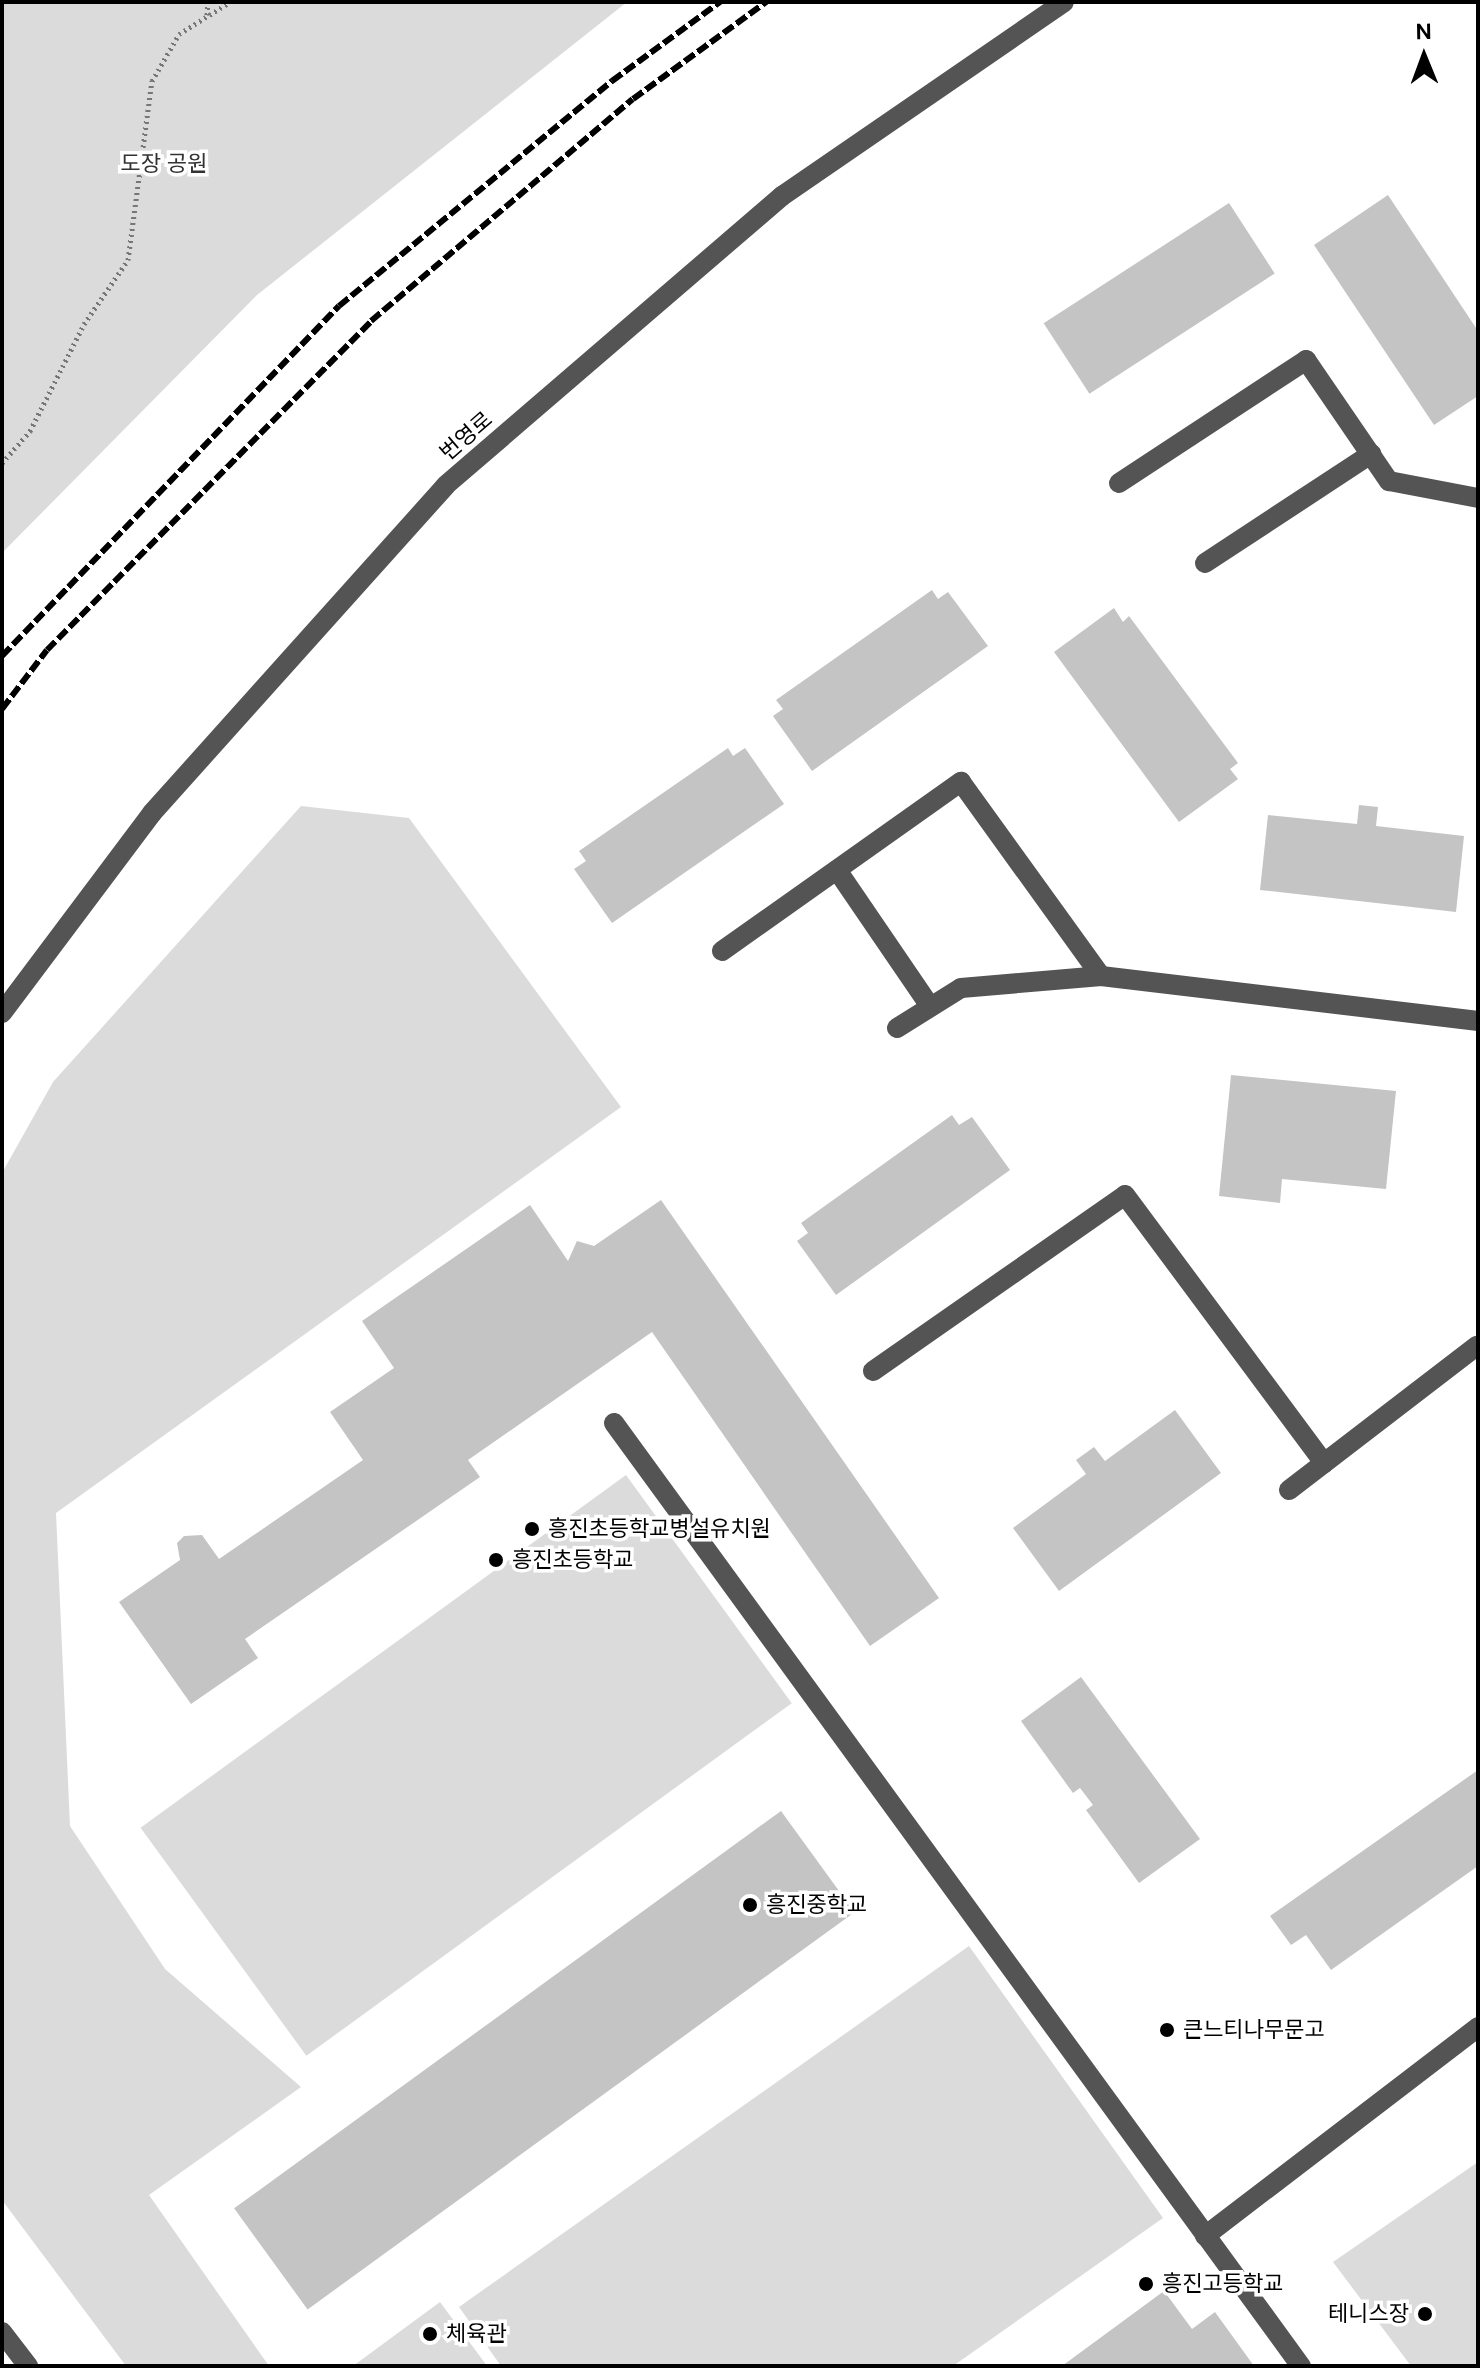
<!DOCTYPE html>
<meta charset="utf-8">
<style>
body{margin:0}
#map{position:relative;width:1480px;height:2368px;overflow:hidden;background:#fff;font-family:"DM Sans","Noto Sans KR",sans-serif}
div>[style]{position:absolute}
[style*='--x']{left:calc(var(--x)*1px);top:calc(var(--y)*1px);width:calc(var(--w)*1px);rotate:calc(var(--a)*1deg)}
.green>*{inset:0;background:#dbdbdb;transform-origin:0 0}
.building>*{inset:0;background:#c4c4c4;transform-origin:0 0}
.path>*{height:5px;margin-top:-2.5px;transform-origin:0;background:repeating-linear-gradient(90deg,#767676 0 2px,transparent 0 6px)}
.minor>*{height:20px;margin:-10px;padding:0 10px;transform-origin:10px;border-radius:10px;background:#545454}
.rail>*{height:6px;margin-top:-3px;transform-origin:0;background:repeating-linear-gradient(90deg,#000 0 12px,transparent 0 16px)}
.dots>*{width:22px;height:22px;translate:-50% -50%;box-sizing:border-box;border:4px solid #fff;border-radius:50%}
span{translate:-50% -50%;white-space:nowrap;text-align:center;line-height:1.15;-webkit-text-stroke:7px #fff;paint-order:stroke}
.park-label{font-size:22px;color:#323232}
.street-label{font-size:22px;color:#000}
.poi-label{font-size:22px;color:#000}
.left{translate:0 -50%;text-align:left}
.right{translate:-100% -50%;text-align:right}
.frame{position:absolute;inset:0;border:4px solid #000;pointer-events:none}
.north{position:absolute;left:1384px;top:16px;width:80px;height:80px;-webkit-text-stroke:6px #fff;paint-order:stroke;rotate:359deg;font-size:22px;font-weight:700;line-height:32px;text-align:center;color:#000}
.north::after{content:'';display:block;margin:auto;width:28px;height:36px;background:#000;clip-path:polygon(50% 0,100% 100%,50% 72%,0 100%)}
</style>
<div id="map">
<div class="green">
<div style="clip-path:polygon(2px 2px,627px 2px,257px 295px,2px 553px)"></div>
<div style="clip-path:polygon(301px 806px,409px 818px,621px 1107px,56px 1513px,70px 1826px,165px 1969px,301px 2087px,149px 2195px,269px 2366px,126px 2366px,2px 2200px,2px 1173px,53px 1082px)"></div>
<div style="left:626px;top:1475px;width:282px;height:600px;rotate:54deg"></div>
<div style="clip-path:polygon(969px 1946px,1163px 2218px,953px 2366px,501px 2366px,459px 2307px)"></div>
<div style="clip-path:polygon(1478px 2162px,1478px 2366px,1411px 2366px,1333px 2262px)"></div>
<div style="clip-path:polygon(440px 2302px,487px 2366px,353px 2366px)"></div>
</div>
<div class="building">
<div style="clip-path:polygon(1388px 195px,1478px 331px,1478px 396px,1434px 425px,1314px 245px)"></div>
<div style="left:1229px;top:203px;width:84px;height:221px;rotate:57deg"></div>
<div style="clip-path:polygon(932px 590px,938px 599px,948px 592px,988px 646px,812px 771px,773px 716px,783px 709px,776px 700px)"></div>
<div style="clip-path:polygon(1114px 608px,1123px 622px,1129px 616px,1238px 763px,1230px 769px,1238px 779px,1179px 822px,1054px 652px)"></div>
<div style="clip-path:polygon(728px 748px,733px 756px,745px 748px,784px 804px,612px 923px,574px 869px,586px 861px,579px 851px)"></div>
<div style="clip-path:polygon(1359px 805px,1378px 807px,1376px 826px,1464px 836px,1456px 912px,1260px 890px,1268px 815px,1357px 824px)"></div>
<div style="clip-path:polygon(1231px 1075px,1396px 1091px,1386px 1189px,1282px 1179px,1280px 1203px,1219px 1196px)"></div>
<div style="clip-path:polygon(952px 1115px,959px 1125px,972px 1117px,1010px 1170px,836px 1295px,797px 1241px,808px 1233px,801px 1223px)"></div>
<div style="clip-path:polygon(661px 1200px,939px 1598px,870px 1646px,652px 1332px,468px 1460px,480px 1477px,245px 1639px,258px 1658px,191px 1704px,119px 1602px,180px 1560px,177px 1543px,184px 1536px,202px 1535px,219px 1559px,363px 1460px,330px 1412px,394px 1368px,362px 1321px,530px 1205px,568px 1261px,577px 1241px,594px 1246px)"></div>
<div style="clip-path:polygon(1175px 1410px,1221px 1473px,1059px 1591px,1013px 1528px,1086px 1474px,1076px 1460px,1094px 1447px,1105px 1461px)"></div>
<div style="clip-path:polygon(1081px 1677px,1200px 1839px,1139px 1883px,1086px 1810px,1093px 1805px,1080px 1788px,1073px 1793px,1021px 1721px)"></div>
<div style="clip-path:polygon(1478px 1770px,1478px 1866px,1331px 1970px,1306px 1935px,1291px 1945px,1270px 1916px)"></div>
<div style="left:781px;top:1811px;width:125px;height:676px;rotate:54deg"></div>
<div style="clip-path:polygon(1164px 2291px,1192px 2329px,1215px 2312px,1254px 2366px,1062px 2366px)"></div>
</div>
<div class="path">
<div style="--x:207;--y:15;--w:13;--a:-86"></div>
<div style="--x:2;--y:463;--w:43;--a:-48.8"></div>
<div style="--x:30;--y:431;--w:120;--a:-63.2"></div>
<div style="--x:84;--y:324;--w:78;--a:-55.5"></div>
<div style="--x:128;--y:260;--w:181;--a:-82.4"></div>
<div style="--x:152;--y:81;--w:54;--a:-60.1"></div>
<div style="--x:179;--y:34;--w:60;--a:-32.1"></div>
</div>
<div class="minor">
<div style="--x:1119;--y:483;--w:224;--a:-33.3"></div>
<div style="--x:1306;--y:360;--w:147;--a:55.6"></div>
<div style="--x:1389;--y:481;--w:91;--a:10.8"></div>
<div style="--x:1205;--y:563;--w:199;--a:-33.3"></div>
<div style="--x:837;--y:870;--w:163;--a:55.7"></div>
<div style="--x:722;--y:951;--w:293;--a:-35.3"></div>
<div style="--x:961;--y:782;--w:239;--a:54.2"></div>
<div style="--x:1101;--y:976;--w:380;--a:6.8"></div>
<div style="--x:2;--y:1013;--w:250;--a:-53.1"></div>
<div style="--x:152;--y:813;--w:440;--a:-48.1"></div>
<div style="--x:446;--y:485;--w:443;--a:-40.7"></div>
<div style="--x:782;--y:196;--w:342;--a:-34.5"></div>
<div style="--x:897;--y:1028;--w:75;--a:-32"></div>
<div style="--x:961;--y:988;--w:141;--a:-4.9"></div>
<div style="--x:873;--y:1371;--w:307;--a:-34.9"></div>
<div style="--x:1125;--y:1195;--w:334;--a:53.4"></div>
<div style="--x:614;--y:1423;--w:1167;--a:53.93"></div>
<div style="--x:1289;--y:1490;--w:237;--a:-37.5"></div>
<div style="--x:1205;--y:2236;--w:344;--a:-37.4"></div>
<div style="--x:2;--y:2332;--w:43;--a:52.6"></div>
</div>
<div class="rail">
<div style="--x:2;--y:656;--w:486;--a:-46.1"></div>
<div style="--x:339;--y:306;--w:354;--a:-39.5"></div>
<div style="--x:612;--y:81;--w:134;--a:-36.2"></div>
<div style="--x:2;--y:709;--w:74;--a:-52.7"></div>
<div style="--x:47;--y:650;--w:462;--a:-45.4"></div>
<div style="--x:371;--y:321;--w:343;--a:-40.3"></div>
<div style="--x:633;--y:99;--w:165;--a:-36.1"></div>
</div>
<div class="dots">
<div style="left:532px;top:1529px;background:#000"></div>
<div style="left:496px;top:1560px;background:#000"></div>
<div style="left:750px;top:1905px;background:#000"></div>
<div style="left:1167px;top:2030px;background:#000"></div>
<div style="left:1146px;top:2284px;background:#000"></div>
<div style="left:1425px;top:2314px;background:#000"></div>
<div style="left:430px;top:2334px;background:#000"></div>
</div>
<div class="park-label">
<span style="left:164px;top:164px">도장 공원</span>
</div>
<div class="street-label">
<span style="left:466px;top:436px;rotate:-41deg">번영로</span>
</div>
<div class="poi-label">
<span class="left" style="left:548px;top:1529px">흥진초등학교병설유치원</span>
<span class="left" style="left:512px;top:1560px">흥진초등학교</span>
<span class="left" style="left:766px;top:1905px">흥진중학교</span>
<span class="left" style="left:1183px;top:2030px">큰느티나무문고</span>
<span class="left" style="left:1162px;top:2284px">흥진고등학교</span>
<span class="right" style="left:1409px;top:2314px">테니스장</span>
<span class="left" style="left:446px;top:2334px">체육관</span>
</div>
<div class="frame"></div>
<div class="north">N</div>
</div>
